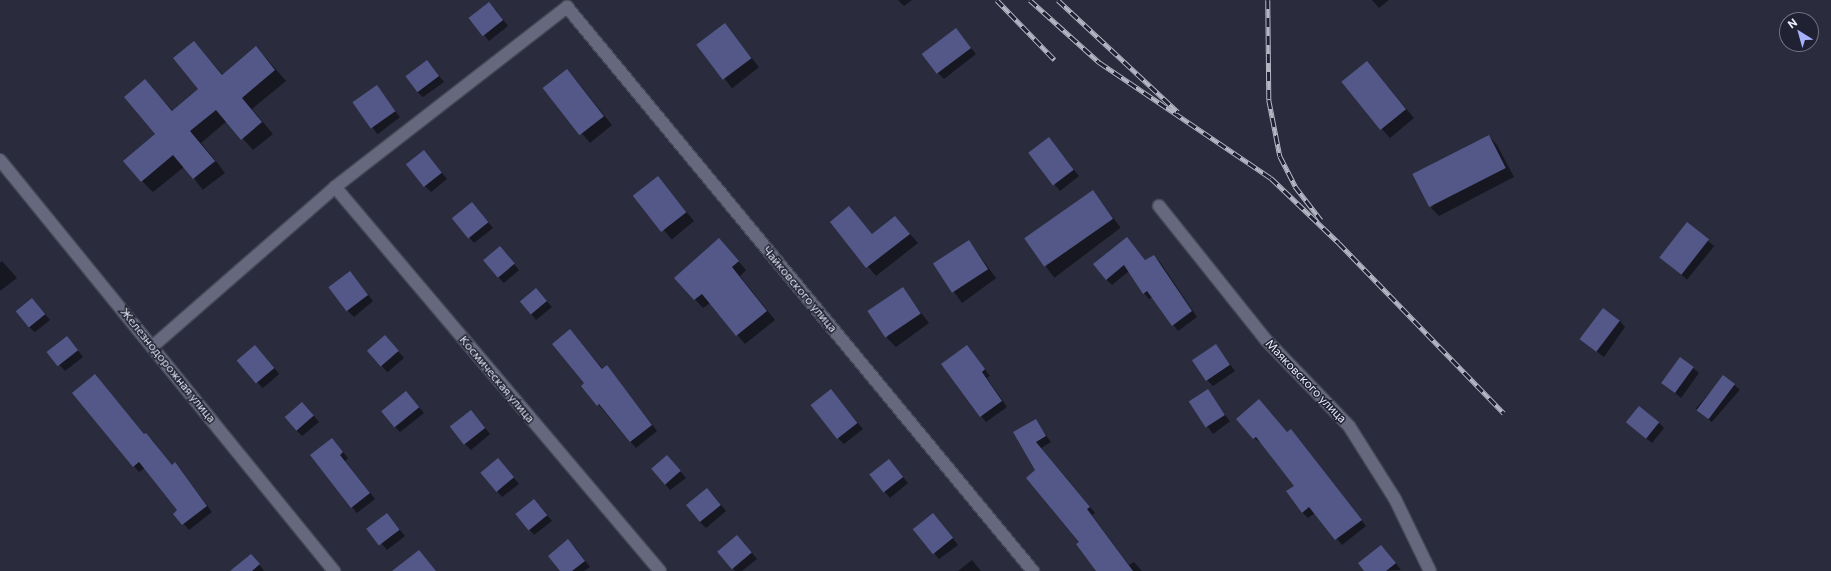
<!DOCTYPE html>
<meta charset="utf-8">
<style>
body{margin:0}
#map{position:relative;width:1831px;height:571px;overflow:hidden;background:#2a2c3d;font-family:Commissioner,sans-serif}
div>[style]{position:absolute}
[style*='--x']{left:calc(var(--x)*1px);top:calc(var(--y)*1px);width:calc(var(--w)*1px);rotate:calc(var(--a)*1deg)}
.shadow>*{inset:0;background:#0007;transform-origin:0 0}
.building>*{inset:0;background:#535889;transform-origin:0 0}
.roads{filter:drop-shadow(1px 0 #464857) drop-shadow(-1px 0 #464857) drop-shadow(0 1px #464857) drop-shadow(0 -1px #464857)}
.minor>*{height:12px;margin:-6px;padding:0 6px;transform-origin:6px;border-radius:6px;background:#66697d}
.rail>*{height:4.5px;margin-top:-2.25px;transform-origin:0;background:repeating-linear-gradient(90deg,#202233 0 9px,#b5b7c4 0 18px);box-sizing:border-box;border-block:1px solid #b5b7c4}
span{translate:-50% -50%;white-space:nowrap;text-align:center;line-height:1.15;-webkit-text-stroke:3px #202233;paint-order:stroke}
.street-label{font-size:12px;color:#ebedf8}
.north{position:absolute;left:1779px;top:12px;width:40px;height:40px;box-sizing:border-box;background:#202233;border:1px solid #717382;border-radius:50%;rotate:323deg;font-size:11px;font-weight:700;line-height:16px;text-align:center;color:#ebedf8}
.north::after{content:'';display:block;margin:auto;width:14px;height:18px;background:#a7b1fc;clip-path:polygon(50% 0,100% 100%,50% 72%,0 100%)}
</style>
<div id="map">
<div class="shadow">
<div style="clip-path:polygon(898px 0,912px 0,904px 6px)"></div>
<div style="clip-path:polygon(1372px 0,1389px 0,1379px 8px)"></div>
<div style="clip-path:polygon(495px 9px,508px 26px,489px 41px,470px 18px)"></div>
<div style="left:725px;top:24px;width:55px;height:34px;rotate:52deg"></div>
<div style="clip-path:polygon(956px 30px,976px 54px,944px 79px,938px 73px)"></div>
<div style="clip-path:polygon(194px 42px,223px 75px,256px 48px,267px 59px,286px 81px,252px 109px,273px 134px,253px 150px,227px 121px,201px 143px,215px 160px,193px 178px,184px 167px,153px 192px,142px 181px,157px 134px,145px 80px,173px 111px,200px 89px)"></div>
<div style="clip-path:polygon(427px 61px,444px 82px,423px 97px,417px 92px)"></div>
<div style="clip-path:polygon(1367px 62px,1414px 118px,1390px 138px,1382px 129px)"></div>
<div style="clip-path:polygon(575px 79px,612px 125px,590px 143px,544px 89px)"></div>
<div style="left:377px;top:87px;width:38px;height:28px;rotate:53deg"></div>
<div style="clip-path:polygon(1489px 136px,1497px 145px,1514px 177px,1439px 216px,1431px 208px)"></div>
<div style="clip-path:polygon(1049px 138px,1079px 176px,1060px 191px,1055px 185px)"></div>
<div style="clip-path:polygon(424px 151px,447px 179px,431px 192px,425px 186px)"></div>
<div style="left:216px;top:161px;width:15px;height:28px;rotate:53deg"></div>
<div style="left:658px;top:178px;width:56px;height:29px;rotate:50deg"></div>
<div style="left:1093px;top:191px;width:46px;height:83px;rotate:53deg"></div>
<div style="clip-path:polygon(849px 208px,873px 235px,895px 217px,918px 243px,876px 276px,831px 222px)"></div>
<div style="clip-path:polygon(477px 209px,493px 228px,474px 243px,453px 218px)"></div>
<div style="left:1687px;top:224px;width:35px;height:43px;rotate:39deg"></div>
<div style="left:969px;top:241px;width:46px;height:42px;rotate:54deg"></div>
<div style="clip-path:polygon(1132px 244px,1146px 261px,1154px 256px,1160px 262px,1197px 317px,1178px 331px,1153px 297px,1149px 299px,1144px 293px,1129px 271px,1112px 285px,1106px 279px)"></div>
<div style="clip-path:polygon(500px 247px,519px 270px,504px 283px,498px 277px)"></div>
<div style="clip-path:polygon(727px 248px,746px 270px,740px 276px,775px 320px,745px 344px,710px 303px,703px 308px,676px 278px)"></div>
<div style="clip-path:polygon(2px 261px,17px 278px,0 291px,0 263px)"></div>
<div style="clip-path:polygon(355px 278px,373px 301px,354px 317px,348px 311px)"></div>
<div style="clip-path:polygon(902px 288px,929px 323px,896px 347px,887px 338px)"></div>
<div style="clip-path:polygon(541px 295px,552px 307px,536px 320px,521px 301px)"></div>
<div style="clip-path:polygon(32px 299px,50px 320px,35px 332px,29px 327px)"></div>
<div style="clip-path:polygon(1620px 321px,1625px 327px,1604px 357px,1582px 340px)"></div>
<div style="clip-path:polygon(570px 330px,603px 369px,607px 366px,612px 372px,657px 431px,636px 448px,582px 386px,585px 383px)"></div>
<div style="left:385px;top:336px;width:29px;height:22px;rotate:49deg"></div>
<div style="clip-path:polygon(72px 343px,83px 357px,65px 371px,48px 352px)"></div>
<div style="clip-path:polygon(1216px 345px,1235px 371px,1213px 386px,1207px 380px)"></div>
<div style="left:255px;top:346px;width:37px;height:22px;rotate:49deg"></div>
<div style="clip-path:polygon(967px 346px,990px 376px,987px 378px,1007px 407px,986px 422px,981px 416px)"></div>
<div style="clip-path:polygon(1693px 368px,1699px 373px,1681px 398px,1663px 383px)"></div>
<div style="clip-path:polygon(95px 375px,145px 435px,152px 440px,172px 466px,175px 464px,180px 469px,212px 512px,189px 530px,175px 514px,179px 511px,145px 468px,139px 472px,134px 466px)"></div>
<div style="left:1724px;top:376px;width:21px;height:43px;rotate:41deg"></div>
<div style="clip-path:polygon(831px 390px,863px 429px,844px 444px,838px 438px)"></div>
<div style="left:1207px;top:391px;width:38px;height:21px;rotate:53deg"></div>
<div style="clip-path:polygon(411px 398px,424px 413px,400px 432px,394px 426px)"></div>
<div style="clip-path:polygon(308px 409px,319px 422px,302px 436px,296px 430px)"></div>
<div style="clip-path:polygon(471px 411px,490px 434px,471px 450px,465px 444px)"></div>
<div style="clip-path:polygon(1238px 419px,1296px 436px,1366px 526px,1342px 545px,1315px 513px,1308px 518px,1302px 512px,1295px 486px,1261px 443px,1254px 438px)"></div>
<div style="clip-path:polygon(1035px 420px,1051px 442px,1041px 448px,1095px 513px,1092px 515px,1129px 565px,1134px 562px,1142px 571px,1099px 571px,1037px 471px)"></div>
<div style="clip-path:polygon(1658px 422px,1664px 428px,1652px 443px,1627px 423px)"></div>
<div style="clip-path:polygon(337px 445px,348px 458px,345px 461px,375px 499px,357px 513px,352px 507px)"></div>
<div style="clip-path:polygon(667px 456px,686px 478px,670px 490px,665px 484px)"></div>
<div style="clip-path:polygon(498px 459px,519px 484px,502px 497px,497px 491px)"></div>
<div style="clip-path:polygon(889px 460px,908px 483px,890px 498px,885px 492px)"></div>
<div style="clip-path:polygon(713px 495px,726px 511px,706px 528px,700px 522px)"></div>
<div style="clip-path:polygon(539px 506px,552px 521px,534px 535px,516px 514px)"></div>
<div style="clip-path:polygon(392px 520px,405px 536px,387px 550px,369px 529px)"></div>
<div style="clip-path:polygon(938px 520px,958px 545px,939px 559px,934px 553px)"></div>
<div style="clip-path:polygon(743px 542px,757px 559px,742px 571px,735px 571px,733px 568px)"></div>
<div style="clip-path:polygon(574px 546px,590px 567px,584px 571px,561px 571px)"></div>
<div style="clip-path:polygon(1381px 546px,1387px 552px,1401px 570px,1365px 571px)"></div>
<div style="clip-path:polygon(972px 560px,981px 571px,958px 571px)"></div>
<div style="clip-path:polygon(257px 561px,264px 571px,231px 571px)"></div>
</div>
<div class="building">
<div style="left:489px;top:2px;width:23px;height:26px;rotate:52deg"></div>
<div style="left:725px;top:23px;width:44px;height:36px;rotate:53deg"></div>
<div style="left:956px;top:28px;width:25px;height:43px;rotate:53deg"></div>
<div style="clip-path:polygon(194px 41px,222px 75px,256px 46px,275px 70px,242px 98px,262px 122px,241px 140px,216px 110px,190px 131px,215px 161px,193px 179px,173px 155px,141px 182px,123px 161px,155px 134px,124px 97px,145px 79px,172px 111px,198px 89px,173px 58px)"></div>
<div style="left:427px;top:60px;width:20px;height:27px;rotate:53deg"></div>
<div style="left:1367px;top:61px;width:62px;height:33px;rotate:51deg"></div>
<div style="left:567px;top:69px;width:60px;height:31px;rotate:52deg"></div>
<div style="left:377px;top:85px;width:32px;height:30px;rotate:55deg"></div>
<div style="left:1489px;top:135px;width:37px;height:86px;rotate:63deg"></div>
<div style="left:1049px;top:137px;width:41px;height:26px;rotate:53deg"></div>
<div style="left:424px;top:150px;width:29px;height:23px;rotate:52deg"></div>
<div style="left:658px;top:176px;width:46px;height:32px;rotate:52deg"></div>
<div style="left:1093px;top:190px;width:35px;height:84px;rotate:55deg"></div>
<div style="left:472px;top:202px;width:26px;height:26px;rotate:51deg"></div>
<div style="clip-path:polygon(849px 206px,872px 234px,895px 216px,910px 234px,866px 268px,830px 222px)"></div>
<div style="left:1687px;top:222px;width:28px;height:45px;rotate:38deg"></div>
<div style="clip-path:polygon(1127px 237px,1145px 260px,1154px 255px,1192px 311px,1172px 326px,1147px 291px,1143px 294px,1124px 265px,1106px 280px,1093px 264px)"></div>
<div style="clip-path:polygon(719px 238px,739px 261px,732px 267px,767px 311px,736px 336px,702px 294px,694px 300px,674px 278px)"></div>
<div style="left:969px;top:240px;width:35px;height:43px;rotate:57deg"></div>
<div style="left:500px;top:246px;width:23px;height:22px;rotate:50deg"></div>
<div style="left:350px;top:271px;width:30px;height:27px;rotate:53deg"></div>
<div style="left:903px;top:287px;width:32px;height:43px;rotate:56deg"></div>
<div style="left:536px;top:288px;width:17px;height:21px;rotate:50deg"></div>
<div style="left:32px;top:298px;width:21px;height:21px;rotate:51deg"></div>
<div style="left:1603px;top:308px;width:21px;height:39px;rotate:37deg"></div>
<div style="clip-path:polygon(570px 329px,602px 369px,607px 365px,652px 425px,630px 442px,599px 404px,597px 406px,581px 386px,584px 383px,552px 344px)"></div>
<div style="left:385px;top:335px;width:21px;height:24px;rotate:49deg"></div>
<div style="left:67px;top:336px;width:18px;height:26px;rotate:52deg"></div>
<div style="left:1216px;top:344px;width:25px;height:29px;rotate:56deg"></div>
<div style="left:255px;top:345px;width:30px;height:24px;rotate:50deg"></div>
<div style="clip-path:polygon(967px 345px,985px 369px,982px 372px,1002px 401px,980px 417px,941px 364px)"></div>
<div style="left:1680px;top:357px;width:17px;height:32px;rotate:36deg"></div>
<div style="clip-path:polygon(95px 374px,144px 434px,146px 433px,172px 465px,175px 462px,207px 506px,182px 525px,173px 514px,177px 510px,139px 462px,133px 467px,72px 393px)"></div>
<div style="left:1723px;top:375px;width:15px;height:44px;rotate:37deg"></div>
<div style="left:831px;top:389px;width:43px;height:26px;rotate:52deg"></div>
<div style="left:1208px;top:389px;width:31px;height:23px;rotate:57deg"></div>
<div style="left:406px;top:391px;width:21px;height:32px;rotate:51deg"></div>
<div style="clip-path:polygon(1259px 399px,1287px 432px,1291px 429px,1362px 520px,1335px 540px,1309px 507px,1302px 513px,1286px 491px,1294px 486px,1256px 437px,1253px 439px,1236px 419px)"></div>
<div style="left:302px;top:402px;width:18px;height:23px;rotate:49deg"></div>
<div style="left:1639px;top:406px;width:26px;height:21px;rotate:39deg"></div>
<div style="left:471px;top:410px;width:23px;height:27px;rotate:52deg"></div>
<div style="clip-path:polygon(1036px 419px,1046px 436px,1036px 442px,1090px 507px,1087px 509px,1133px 571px,1096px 571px,1076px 544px,1079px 542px,1026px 478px,1035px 470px,1013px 432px)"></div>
<div style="clip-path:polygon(332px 438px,343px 452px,340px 455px,370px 493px,351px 508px,310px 455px)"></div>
<div style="left:667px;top:455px;width:21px;height:21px;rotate:49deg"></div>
<div style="left:498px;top:458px;width:25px;height:23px;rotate:50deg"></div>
<div style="left:889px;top:459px;width:23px;height:25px;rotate:52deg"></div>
<div style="left:707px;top:488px;width:22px;height:27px;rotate:51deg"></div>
<div style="left:534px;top:499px;width:21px;height:24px;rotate:51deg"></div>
<div style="left:387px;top:513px;width:21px;height:26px;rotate:53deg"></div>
<div style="left:933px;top:513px;width:32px;height:26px;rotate:51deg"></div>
<div style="left:737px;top:535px;width:23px;height:26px;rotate:50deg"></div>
<div style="clip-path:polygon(568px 539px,585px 561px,572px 571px,560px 571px,548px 556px)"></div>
<div style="clip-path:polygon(1381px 545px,1396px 563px,1386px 571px,1364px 571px,1358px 563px)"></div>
<div style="clip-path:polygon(419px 550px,436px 571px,392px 571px)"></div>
<div style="clip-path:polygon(251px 554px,260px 564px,252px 571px,230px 571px)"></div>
</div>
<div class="roads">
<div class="minor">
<div style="--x:0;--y:160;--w:530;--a:50.9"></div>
<div style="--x:335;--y:187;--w:503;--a:49.76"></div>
<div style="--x:1159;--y:206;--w:171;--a:51.4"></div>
<div style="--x:1266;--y:340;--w:120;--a:46"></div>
<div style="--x:1349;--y:426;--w:86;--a:57.8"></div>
<div style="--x:1395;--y:499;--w:80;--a:64.1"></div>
<div style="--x:153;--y:346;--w:242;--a:-41.1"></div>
<div style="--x:335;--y:187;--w:294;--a:-37.8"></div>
<div style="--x:567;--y:7;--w:732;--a:50.44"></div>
</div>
</div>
<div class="rail">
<div style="--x:997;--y:0;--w:83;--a:46"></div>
<div style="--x:1030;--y:0;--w:93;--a:41.9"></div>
<div style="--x:1099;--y:62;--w:207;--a:34"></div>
<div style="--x:1271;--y:178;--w:94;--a:43.7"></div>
<div style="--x:1339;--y:243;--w:237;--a:45.9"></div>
<div style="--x:1058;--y:0;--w:164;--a:43"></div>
<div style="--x:1268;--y:0;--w:100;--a:89.4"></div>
<div style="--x:1269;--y:100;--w:57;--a:78.9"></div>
<div style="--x:1280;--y:156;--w:34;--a:63"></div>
<div style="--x:1295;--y:186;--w:43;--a:52.6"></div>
</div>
<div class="street-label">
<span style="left:800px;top:289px;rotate:50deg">Чайковского улица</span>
<span style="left:168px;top:365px;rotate:51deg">Железнодорожная улица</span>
<span style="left:497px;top:379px;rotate:50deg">Космическая улица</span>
<span style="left:1306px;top:381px;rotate:46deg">Маяковского улица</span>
</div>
<div class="north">N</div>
</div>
